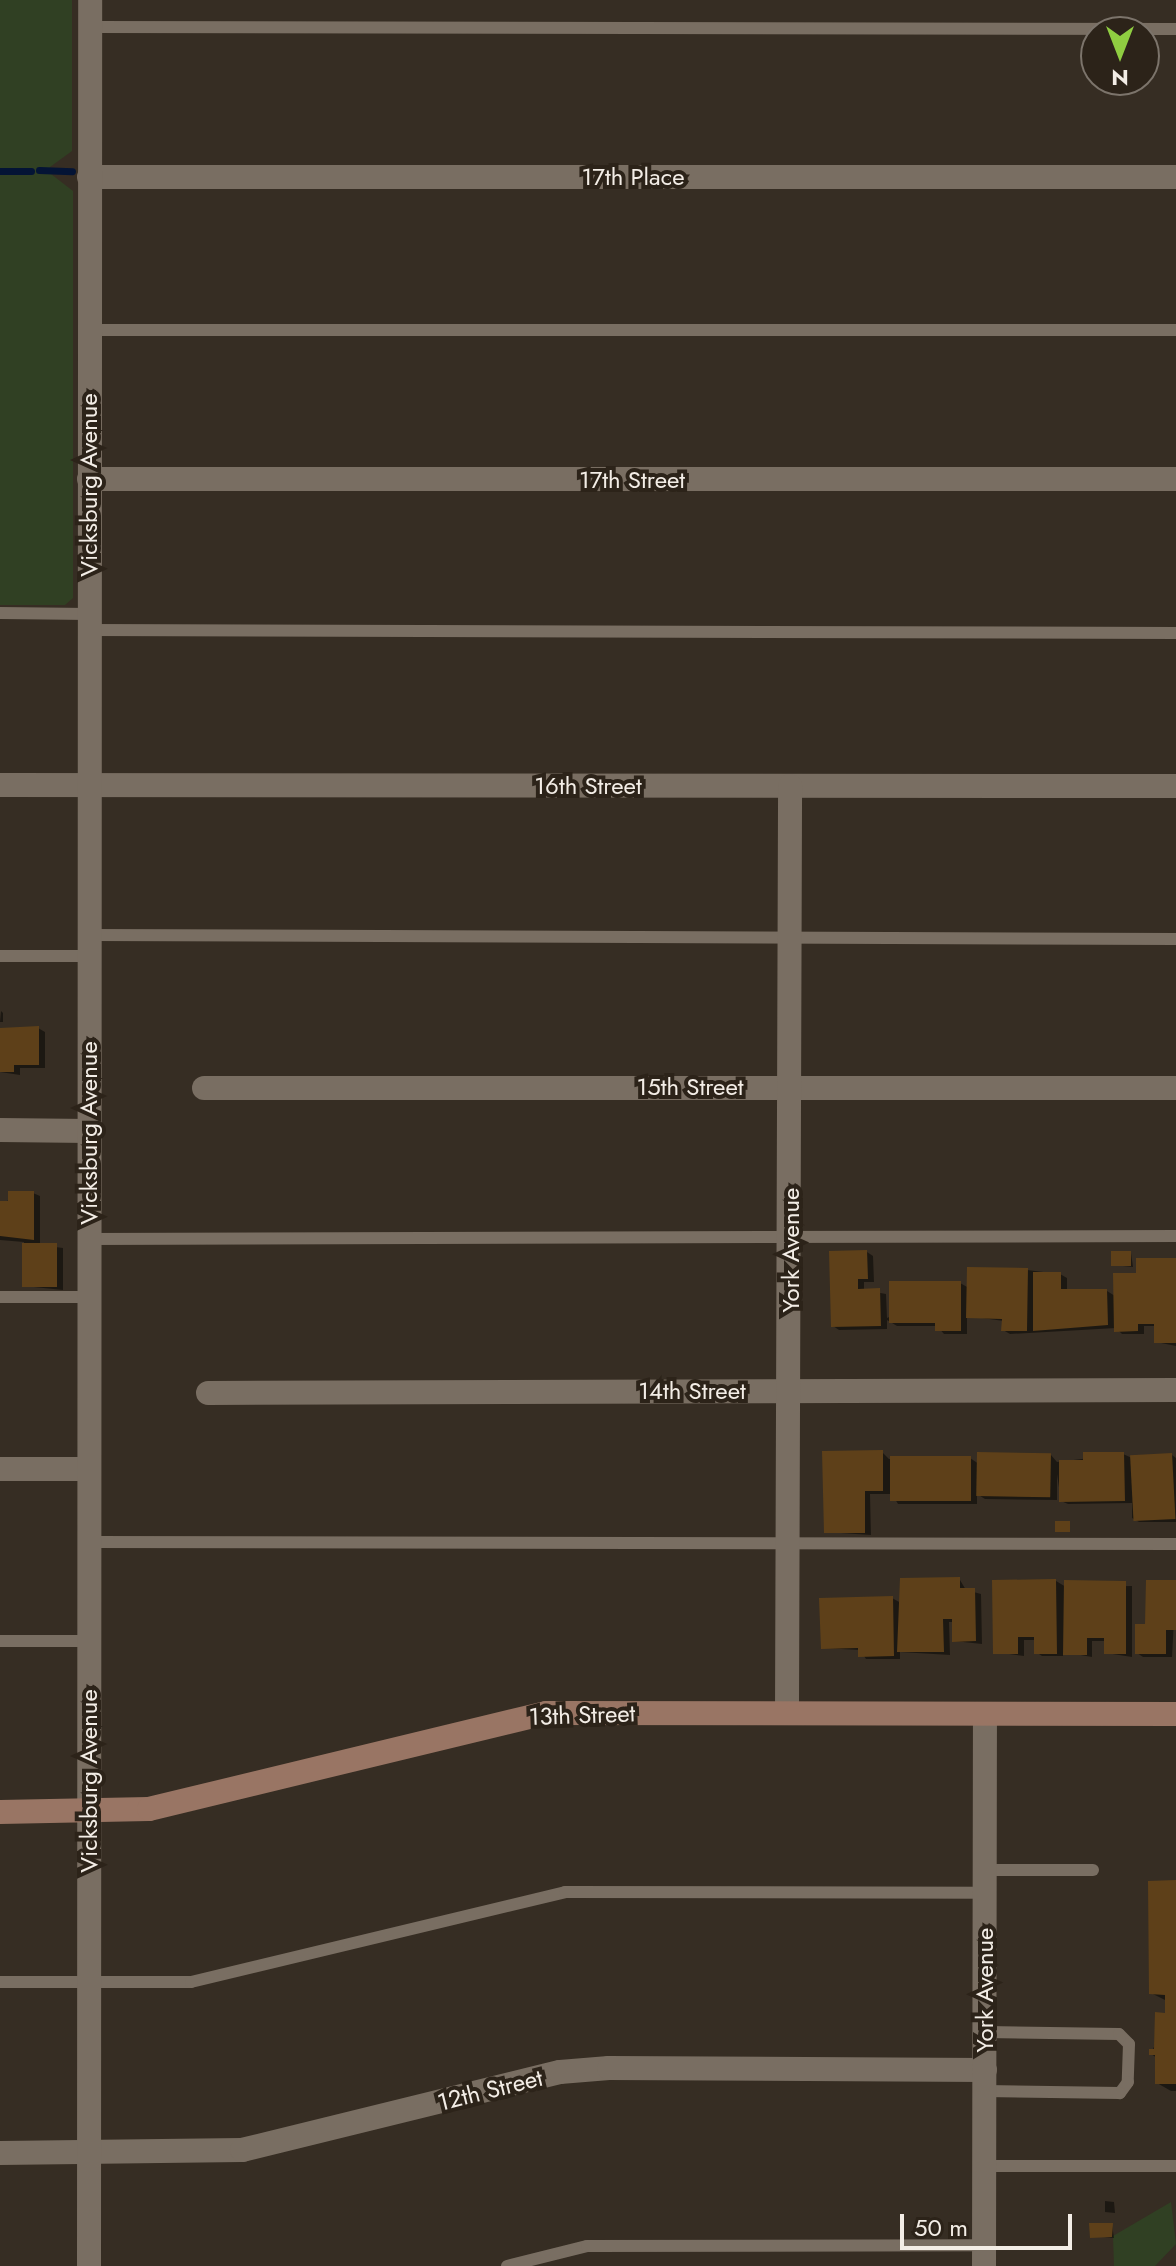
<!DOCTYPE html>
<style>
body{margin:0}
#map{position:relative;width:1176px;height:2266px;overflow:hidden;background:#362d23;font-family:Jost,sans-serif}
div>[style]{position:absolute}
[style*='--x']{left:calc(var(--x)*1px);top:calc(var(--y)*1px);width:calc(var(--w)*1px);rotate:calc(var(--a)*1deg)}
.green>*{inset:0;background:#304023}
.shadow>*{inset:0;background:#0007}
.stream>*{height:7px;margin:-3.5px;padding:0 3.5px;transform-origin:3.5px;border-radius:3.5px;background:#041435}
.building>*{inset:0;background:#5e4019;transform-origin:0 0}
.lane>*{height:12px;margin:-6px;padding:0 6px;transform-origin:6px;border-radius:6px;background:#796e62}
.street>*{height:24px;margin:-12px;padding:0 12px;transform-origin:12px;border-radius:12px;background:#796e62}
.secondary>*{height:24px;margin:-12px;padding:0 12px;transform-origin:12px;border-radius:12px;background:#997564}
span{translate:-50% -50%;white-space:nowrap;text-align:center;line-height:1.15;-webkit-text-stroke:8px #2c2319;paint-order:stroke}
.street-label{font-size:24px;color:#f3ede6}
.north{position:absolute;left:1080px;top:16px;width:80px;height:80px;box-sizing:border-box;background:#2c2319;border:2px solid #7c746b;border-radius:50%;rotate:180deg;font-size:22px;font-weight:700;line-height:32px;text-align:center;color:#f3ede6}
.north::after{content:'';display:block;margin:auto;width:28px;height:36px;background:#8fcd41;clip-path:polygon(50% 0,100% 100%,50% 72%,0 100%)}
.scale{position:absolute;left:900px;top:2214px;width:172px;height:36px;box-sizing:border-box;border:4px solid #f3ede6;border-top:0;padding-left:10px;font-size:24px;line-height:28px;white-space:nowrap;color:#f3ede6;-webkit-text-stroke:6px #2c2319;paint-order:stroke}
</style>
<div id="map">
<div class="green">
<div style="clip-path:polygon(0 0,72px 0,72px 151px,50px 167px,51px 174px,73px 191px,73px 598px,65px 605px,0 605px)"></div>
<div style="clip-path:polygon(1171px 2202px,1176px 2244px,1155px 2266px,1114px 2266px,1113px 2236px)"></div>
</div>
<div class="shadow">
<div style="clip-path:polygon(1px 1011px,3px 1013px,3px 1022px,0 1022px)"></div>
<div style="clip-path:polygon(38px 1028px,45px 1032px,45px 1068px,20px 1068px,20px 1075px,0 1072px,0 1029px)"></div>
<div style="clip-path:polygon(33px 1193px,40px 1196px,40px 1245px,63px 1248px,63px 1290px,24px 1286px,24px 1242px,0 1240px,0 1203px)"></div>
<div style="clip-path:polygon(867px 1252px,873px 1256px,874px 1282px,864px 1282px,864px 1290px,886px 1294px,887px 1318px,960px 1283px,969px 1288px,1027px 1270px,1060px 1274px,1067px 1278px,1067px 1291px,1107px 1291px,1115px 1296px,1138px 1274px,1176px 1260px,1176px 1346px,1156px 1342px,1156px 1326px,1144px 1326px,1144px 1334px,1122px 1334px,1116px 1328px,1010px 1334px,1003px 1330px,1004px 1321px,967px 1316px,967px 1334px,944px 1334px,937px 1326px,897px 1326px,887px 1320px,887px 1329px,839px 1330px,833px 1326px)"></div>
<div style="clip-path:polygon(1131px 1253px,1133px 1267px,1113px 1265px)"></div>
<div style="clip-path:polygon(882px 1452px,889px 1459px,970px 1458px,979px 1464px,1051px 1455px,1057px 1462px,1123px 1454px,1132px 1458px,1172px 1455px,1176px 1458px,1176px 1522px,1139px 1522px,1132px 1518px,1132px 1503px,1068px 1504px,1061px 1501px,1057px 1474px,1057px 1500px,985px 1499px,977px 1494px,977px 1504px,898px 1504px,892px 1494px,870px 1494px,871px 1535px,826px 1532px)"></div>
<div style="clip-path:polygon(960px 1580px,966px 1590px,981px 1594px,982px 1644px,954px 1641px,954px 1622px,949px 1622px,950px 1655px,900px 1652px,900px 1659px,866px 1659px,860px 1650px,823px 1648px,892px 1598px,901px 1603px)"></div>
<div style="clip-path:polygon(1056px 1581px,1066px 1587px,1132px 1586px,1132px 1657px,1106px 1653px,1106px 1641px,1092px 1641px,1092px 1657px,1063px 1652px,1063px 1656px,1042px 1656px,1036px 1652px,1036px 1640px,1024px 1640px,1024px 1656px,995px 1652px)"></div>
<div style="clip-path:polygon(1176px 1582px,1172px 1657px,1143px 1657px,1137px 1653px,1147px 1626px)"></div>
<div style="clip-path:polygon(1176px 1882px,1176px 2091px,1171px 2091px,1157px 2083px,1157px 2058px,1151px 2054px,1167px 2015px,1167px 2001px,1151px 1993px)"></div>
<div style="clip-path:polygon(1105px 2201px,1114px 2202px,1115px 2213px,1105px 2212px)"></div>
<div style="clip-path:polygon(1112px 2225px,1114px 2238px,1092px 2236px)"></div>
</div>
<div class="stream">
<div style="--x:39;--y:170;--w:33;--a:2"></div>
<div style="--x:0;--y:171;--w:31;--a:0"></div>
</div>
<div class="building">
<div style="clip-path:polygon(39px 1026px,39px 1065px,14px 1065px,14px 1072px,0 1072px,0 1028px)"></div>
<div style="clip-path:polygon(8px 1191px,34px 1191px,34px 1240px,0 1236px,0 1201px,8px 1201px)"></div>
<div style="left:22px;top:1243px;width:35px;height:44px"></div>
<div style="clip-path:polygon(867px 1250px,868px 1279px,858px 1279px,858px 1289px,880px 1288px,881px 1326px,831px 1327px,829px 1251px)"></div>
<div style="left:1111px;top:1251px;width:20px;height:15px"></div>
<div style="clip-path:polygon(1136px 1258px,1176px 1258px,1176px 1343px,1154px 1343px,1154px 1324px,1138px 1324px,1138px 1331px,1114px 1332px,1113px 1273px,1136px 1273px)"></div>
<div style="clip-path:polygon(967px 1267px,1028px 1268px,1027px 1331px,1001px 1331px,1002px 1319px,966px 1318px)"></div>
<div style="clip-path:polygon(1033px 1272px,1061px 1272px,1061px 1289px,1107px 1289px,1108px 1325px,1033px 1331px)"></div>
<div style="clip-path:polygon(889px 1281px,961px 1281px,961px 1331px,935px 1331px,935px 1323px,889px 1323px)"></div>
<div style="clip-path:polygon(883px 1450px,883px 1491px,865px 1491px,865px 1533px,824px 1533px,822px 1451px)"></div>
<div style="left:977px;top:1452px;width:74px;height:44px;rotate:1deg"></div>
<div style="clip-path:polygon(1083px 1452px,1124px 1452px,1125px 1501px,1059px 1502px,1059px 1460px,1083px 1460px)"></div>
<div style="left:1172px;top:1453px;width:66px;height:42px;rotate:87deg"></div>
<div style="left:971px;top:1456px;width:45px;height:81px;rotate:90deg"></div>
<div style="left:1055px;top:1521px;width:15px;height:11px"></div>
<div style="clip-path:polygon(960px 1577px,960px 1588px,975px 1588px,976px 1641px,952px 1642px,952px 1619px,943px 1619px,944px 1652px,897px 1652px,900px 1578px)"></div>
<div style="clip-path:polygon(1056px 1579px,1057px 1654px,1034px 1654px,1034px 1637px,1018px 1637px,1018px 1654px,993px 1654px,992px 1580px)"></div>
<div style="clip-path:polygon(1064px 1580px,1126px 1581px,1126px 1654px,1104px 1654px,1104px 1638px,1087px 1638px,1087px 1655px,1063px 1655px)"></div>
<div style="clip-path:polygon(1146px 1580px,1176px 1580px,1176px 1630px,1166px 1630px,1166px 1654px,1135px 1654px,1135px 1624px,1145px 1624px)"></div>
<div style="clip-path:polygon(893px 1596px,894px 1656px,858px 1657px,858px 1648px,821px 1649px,819px 1598px)"></div>
<div style="clip-path:polygon(1176px 1880px,1176px 2084px,1155px 2084px,1155px 2055px,1149px 2055px,1149px 2049px,1154px 2049px,1155px 2012px,1165px 2013px,1165px 1995px,1149px 1994px,1148px 1881px)"></div>
<div style="clip-path:polygon(1089px 2223px,1113px 2223px,1112px 2237px,1090px 2238px)"></div>
</div>
<div class="lane">
<div style="--x:90;--y:27;--w:1086;--a:0.11"></div>
<div style="--x:89;--y:330;--w:1087;--a:0"></div>
<div style="--x:0;--y:613;--w:89;--a:0.6"></div>
<div style="--x:89;--y:630;--w:1087;--a:0.16"></div>
<div style="--x:89;--y:935;--w:1087;--a:0.21"></div>
<div style="--x:0;--y:956;--w:89;--a:0"></div>
<div style="--x:89;--y:1239;--w:1087;--a:-0.16"></div>
<div style="--x:0;--y:1297;--w:89;--a:0"></div>
<div style="--x:89;--y:1542;--w:1087;--a:0.11"></div>
<div style="--x:0;--y:1641;--w:89;--a:0"></div>
<div style="--x:985;--y:1870;--w:108;--a:0"></div>
<div style="--x:0;--y:1982;--w:191;--a:0"></div>
<div style="--x:191;--y:1982;--w:385;--a:-13.5"></div>
<div style="--x:565;--y:1892;--w:420;--a:0.1"></div>
<div style="--x:985;--y:2032;--w:134;--a:0.9"></div>
<div style="--x:1119;--y:2034;--w:14;--a:45"></div>
<div style="--x:1129;--y:2044;--w:38;--a:92"></div>
<div style="--x:1128;--y:2082;--w:14;--a:126"></div>
<div style="--x:1120;--y:2093;--w:135;--a:-179.2"></div>
<div style="--x:984;--y:2166;--w:192;--a:0"></div>
<div style="--x:507;--y:2266;--w:82;--a:-14"></div>
<div style="--x:587;--y:2246;--w:397;--a:-0.1"></div>
</div>
<div class="street">
<div style="--x:89;--y:177;--w:1087;--a:0"></div>
<div style="--x:89;--y:479;--w:1087;--a:0"></div>
<div style="--x:0;--y:785;--w:1176;--a:0.05"></div>
<div style="--x:204;--y:1088;--w:972;--a:0"></div>
<div style="--x:0;--y:1130;--w:89;--a:0.6"></div>
<div style="--x:208;--y:1393;--w:968;--a:-0.18"></div>
<div style="--x:0;--y:1469;--w:89;--a:0"></div>
<div style="--x:787;--y:1713;--w:927;--a:-89.81"></div>
<div style="--x:0;--y:2153;--w:242;--a:-0.7"></div>
<div style="--x:242;--y:2150;--w:327;--a:-13.8"></div>
<div style="--x:560;--y:2072;--w:49;--a:-4.7"></div>
<div style="--x:609;--y:2068;--w:376;--a:0.3"></div>
<div style="--x:89;--y:2266;--w:2266;--a:-89.97"></div>
<div style="--x:984;--y:2266;--w:552;--a:-89.9"></div>
</div>
<div class="secondary">
<div style="--x:0;--y:1812;--w:149;--a:-1.2"></div>
<div style="--x:149;--y:1809;--w:408;--a:-13.6"></div>
<div style="--x:546;--y:1713;--w:630;--a:0.09"></div>
</div>
<div class="street-label">
<span style="left:633px;top:177px">17th Place</span>
<span style="left:632px;top:480px">17th Street</span>
<span style="left:89px;top:485px;rotate:-90deg">Vicksburg Avenue</span>
<span style="left:588px;top:786px">16th Street</span>
<span style="left:690px;top:1087px">15th Street</span>
<span style="left:89px;top:1133px;rotate:-90deg">Vicksburg Avenue</span>
<span style="left:791px;top:1250px;rotate:-90deg">York Avenue</span>
<span style="left:692px;top:1391px">14th Street</span>
<span style="left:582px;top:1715px;rotate:-2deg">13th Street</span>
<span style="left:89px;top:1781px;rotate:-90deg">Vicksburg Avenue</span>
<span style="left:985px;top:1990px;rotate:-90deg">York Avenue</span>
<span style="left:490px;top:2090px;rotate:-14deg">12th Street</span>
</div>
<div class="north">N</div>
<div class="scale">50 m</div>
</div>
